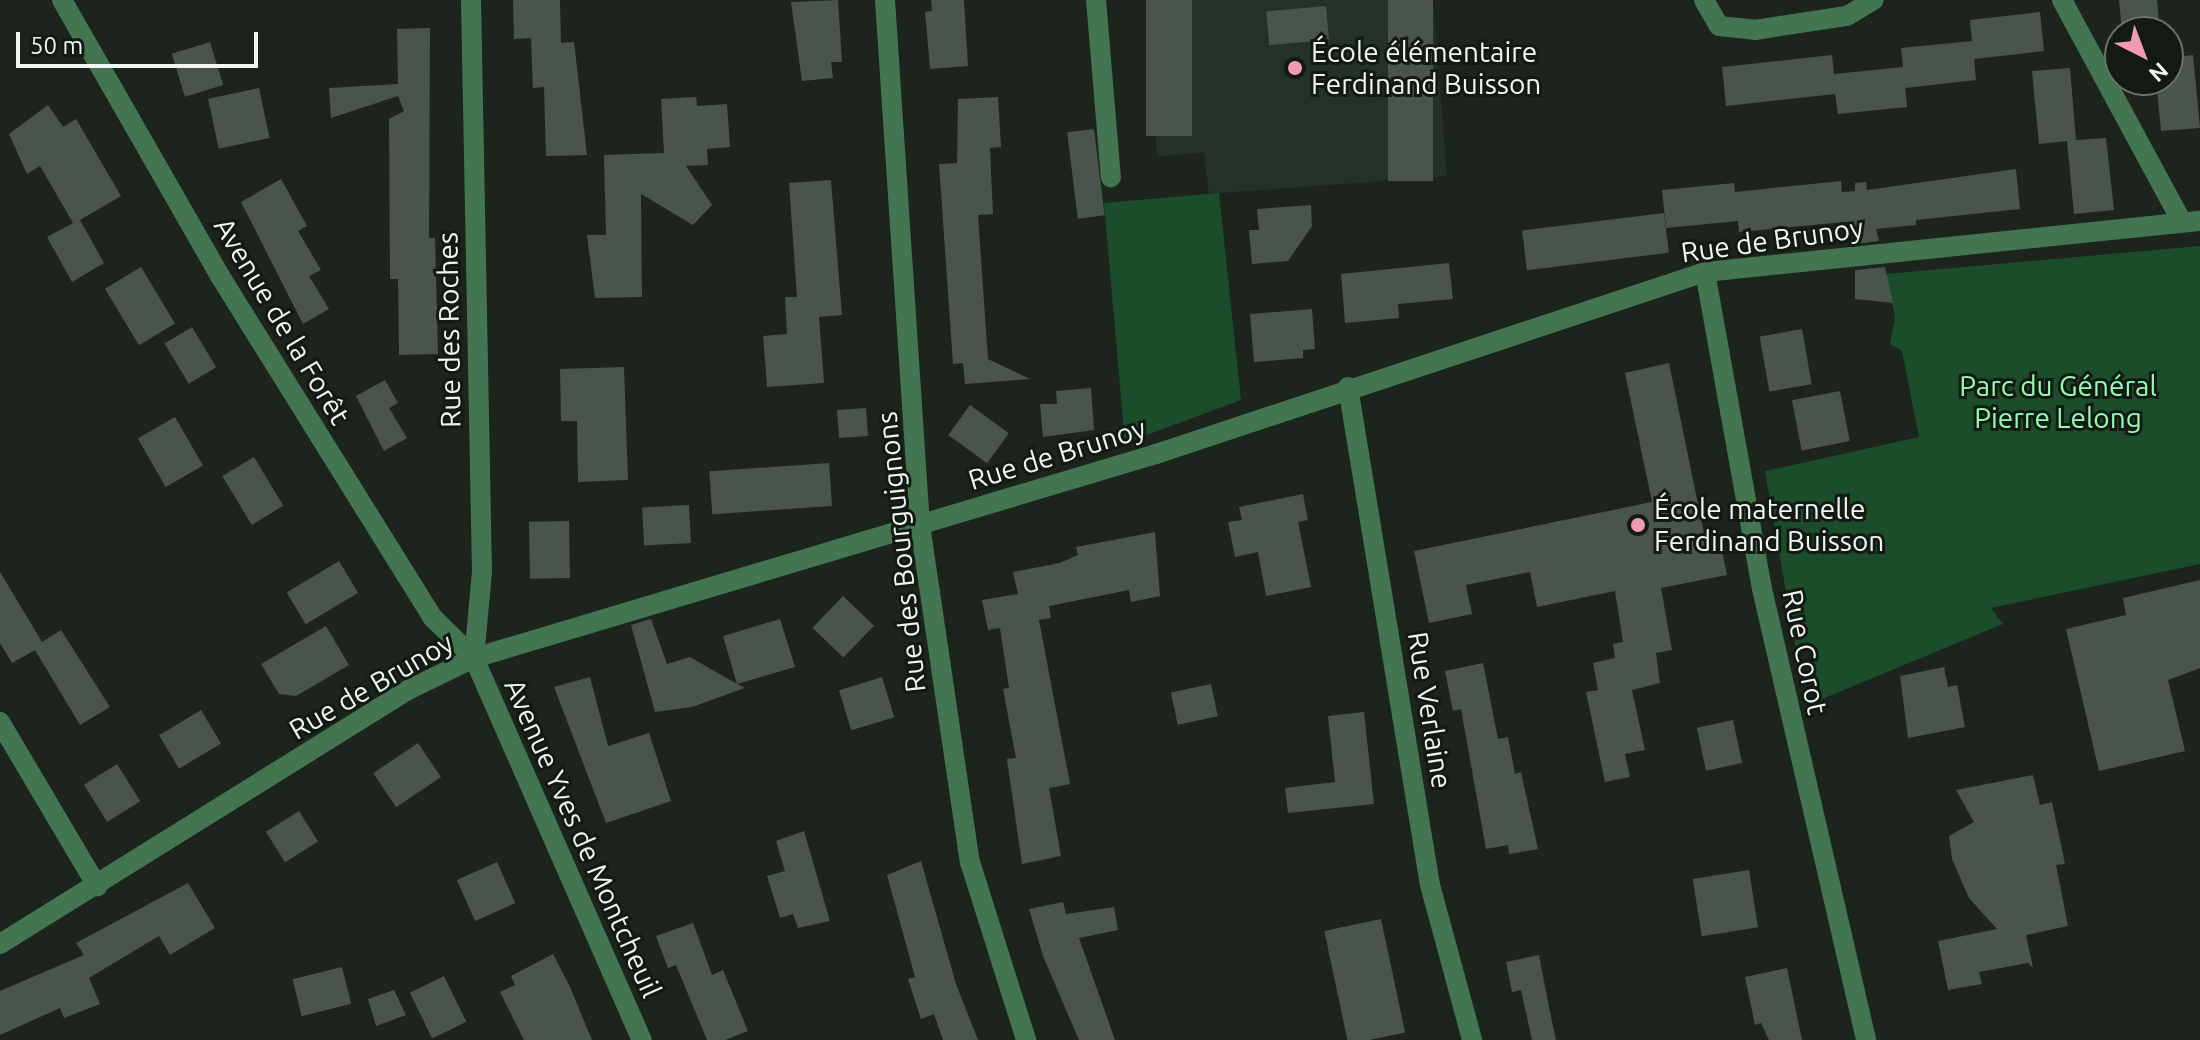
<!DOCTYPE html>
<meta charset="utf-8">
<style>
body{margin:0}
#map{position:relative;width:2200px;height:1040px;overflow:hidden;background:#1c241d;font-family:Ubuntu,sans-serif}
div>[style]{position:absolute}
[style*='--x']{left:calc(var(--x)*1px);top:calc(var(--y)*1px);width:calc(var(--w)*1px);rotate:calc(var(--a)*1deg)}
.built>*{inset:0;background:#243127}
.green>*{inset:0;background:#1b4d2b}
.building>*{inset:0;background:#4b544c;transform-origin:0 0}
.street>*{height:20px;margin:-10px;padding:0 10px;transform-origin:10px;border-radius:10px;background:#427550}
.dots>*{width:22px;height:22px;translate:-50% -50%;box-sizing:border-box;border:4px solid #131a14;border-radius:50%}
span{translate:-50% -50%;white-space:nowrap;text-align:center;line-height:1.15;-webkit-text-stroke:6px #131a14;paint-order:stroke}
.poi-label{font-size:28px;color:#f0f6f1}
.left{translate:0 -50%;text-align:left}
.street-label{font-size:28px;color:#f0f6f1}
.park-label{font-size:28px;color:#91feae}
.north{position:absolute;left:2104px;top:16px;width:80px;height:80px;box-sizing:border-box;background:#131a14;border:2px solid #6b726c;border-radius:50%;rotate:138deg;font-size:22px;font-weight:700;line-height:32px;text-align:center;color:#f0f6f1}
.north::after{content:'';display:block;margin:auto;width:28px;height:36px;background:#f19ab3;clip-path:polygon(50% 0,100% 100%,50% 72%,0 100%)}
.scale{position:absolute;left:16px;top:32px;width:242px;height:36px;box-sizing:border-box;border:4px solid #f0f6f1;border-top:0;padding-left:10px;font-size:24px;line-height:28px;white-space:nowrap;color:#f0f6f1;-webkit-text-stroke:6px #131a14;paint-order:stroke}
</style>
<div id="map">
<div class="built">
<div style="clip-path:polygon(1146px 0,1433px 0,1447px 176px,1209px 194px,1204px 153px,1157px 156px)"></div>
</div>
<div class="green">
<div style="clip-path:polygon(1219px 193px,1241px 400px,1125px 443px,1104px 203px)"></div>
<div style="clip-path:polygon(2200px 246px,2200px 564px,1991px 608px,2003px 624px,1817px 701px,1812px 646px,1796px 649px,1765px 471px,1919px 437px,1902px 351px,1890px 344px,1895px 317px,1886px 274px)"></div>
</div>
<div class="building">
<div style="clip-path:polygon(513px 0,560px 0,561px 43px,574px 42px,587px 155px,546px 156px,544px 87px,533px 88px,531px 38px,514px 39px)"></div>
<div style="clip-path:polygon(838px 0,842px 62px,831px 62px,833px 78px,802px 81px,791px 2px)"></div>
<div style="clip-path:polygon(931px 0,964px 0,968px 66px,930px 69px,925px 12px,932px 11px)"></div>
<div style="left:1146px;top:0;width:46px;height:136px"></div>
<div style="left:1388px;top:0;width:45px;height:181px"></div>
<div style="clip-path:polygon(2119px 0,2157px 0,2160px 32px,2122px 32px)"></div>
<div style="left:1326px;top:6px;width:34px;height:60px;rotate:85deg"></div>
<div style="clip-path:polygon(2040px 12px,2044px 51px,1974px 59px,1976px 80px,1905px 88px,1904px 73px,1907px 107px,1838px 114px,1835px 94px,1726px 106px,1722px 67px,1832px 55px,1834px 74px,1903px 67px,1901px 48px,1972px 41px,1970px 20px)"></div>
<div style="clip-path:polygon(430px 28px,429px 238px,435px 238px,438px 354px,399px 355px,398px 279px,390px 279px,389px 119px,404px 111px,398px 96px,331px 118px,329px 88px,398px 84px,397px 29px)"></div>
<div style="left:210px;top:42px;width:45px;height:40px;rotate:73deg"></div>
<div style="clip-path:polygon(2193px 55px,2200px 128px,2161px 131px,2156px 80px,2168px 80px,2168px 58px)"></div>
<div style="clip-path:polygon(2070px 68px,2076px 140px,2106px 138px,2114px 210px,2074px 214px,2067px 141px,2039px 144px,2032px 71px)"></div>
<div style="left:259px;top:88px;width:51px;height:52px;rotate:78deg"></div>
<div style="clip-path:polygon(696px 97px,697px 106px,727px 104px,730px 147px,707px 149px,708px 165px,686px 166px,712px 205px,693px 225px,641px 194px,642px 297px,595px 298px,587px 235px,606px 235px,604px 155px,664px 153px,661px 99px)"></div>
<div style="clip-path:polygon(998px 97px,1001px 147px,990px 148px,993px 214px,978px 215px,988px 359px,1030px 379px,965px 384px,963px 363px,953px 364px,939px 164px,957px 163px,958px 99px)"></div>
<div style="clip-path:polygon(48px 105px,63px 127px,76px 119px,121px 196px,80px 220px,104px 263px,72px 282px,47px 237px,73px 223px,40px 166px,27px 174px,9px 134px)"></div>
<div style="left:1094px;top:129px;width:87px;height:27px;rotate:83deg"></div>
<div style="clip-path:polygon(2016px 169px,2020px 209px,1916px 220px,1916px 225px,1876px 229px,1879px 241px,1855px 244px,1855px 231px,1846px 232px,1845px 222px,1739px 232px,1738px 221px,1666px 228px,1662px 190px,1734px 183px,1735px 192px,1841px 181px,1842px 192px,1855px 191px,1855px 183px,1866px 182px,1867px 190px)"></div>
<div style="clip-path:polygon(281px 179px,307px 226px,298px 231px,321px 270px,309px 276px,329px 309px,303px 324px,241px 202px)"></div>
<div style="clip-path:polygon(831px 180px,842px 315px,819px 317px,824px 383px,767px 387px,763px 336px,787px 334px,785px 297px,797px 297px,789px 183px)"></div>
<div style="clip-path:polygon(1311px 205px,1312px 226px,1288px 261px,1252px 264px,1249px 230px,1259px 230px,1257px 209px)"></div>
<div style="left:1664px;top:213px;width:40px;height:143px;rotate:83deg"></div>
<div style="clip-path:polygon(1449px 263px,1453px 299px,1398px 304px,1399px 318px,1345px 323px,1341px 274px)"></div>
<div style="left:141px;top:267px;width:66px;height:42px;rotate:59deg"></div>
<div style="clip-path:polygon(1885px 267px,1893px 303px,1855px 299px,1855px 270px)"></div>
<div style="clip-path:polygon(1312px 309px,1315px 349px,1303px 350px,1303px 358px,1254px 362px,1250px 314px)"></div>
<div style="left:192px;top:327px;width:47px;height:32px;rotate:59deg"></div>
<div style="left:1802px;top:329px;width:56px;height:43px;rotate:80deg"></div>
<div style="clip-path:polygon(1669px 363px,1704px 533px,1718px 531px,1727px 575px,1661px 588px,1672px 650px,1656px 653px,1660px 683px,1632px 690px,1645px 750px,1625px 754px,1630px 777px,1605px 782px,1586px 692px,1598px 690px,1593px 663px,1615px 658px,1613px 644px,1623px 642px,1615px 591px,1537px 607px,1530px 572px,1466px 585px,1472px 614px,1429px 623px,1414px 551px,1652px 502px,1625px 373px)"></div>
<div style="clip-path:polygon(624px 367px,628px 480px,578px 482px,577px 421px,561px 421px,560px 369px)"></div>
<div style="clip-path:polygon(385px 380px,398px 403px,389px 408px,407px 438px,384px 451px,356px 396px)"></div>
<div style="clip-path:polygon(1091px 388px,1094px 430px,1043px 437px,1040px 404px,1057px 404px,1056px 391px)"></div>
<div style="left:1840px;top:391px;width:51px;height:49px;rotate:79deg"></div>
<div style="left:970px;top:405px;width:48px;height:37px;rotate:36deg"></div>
<div style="left:866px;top:408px;width:28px;height:29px;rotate:86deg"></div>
<div style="left:175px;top:417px;width:56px;height:43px;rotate:60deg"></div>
<div style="left:254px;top:457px;width:57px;height:37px;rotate:59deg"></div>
<div style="left:829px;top:463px;width:43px;height:120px;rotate:86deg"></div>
<div style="clip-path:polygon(1303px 494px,1308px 520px,1298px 522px,1311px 587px,1266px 596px,1258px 552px,1235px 557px,1228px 522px,1242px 520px,1239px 507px)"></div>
<div style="left:689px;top:505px;width:38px;height:47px;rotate:87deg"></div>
<div style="left:569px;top:521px;width:57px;height:40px;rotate:89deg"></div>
<div style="clip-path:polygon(1155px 532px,1160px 596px,1131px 602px,1129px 590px,1049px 606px,1051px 618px,1039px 620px,1070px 784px,1049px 788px,1061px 856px,1022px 864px,1007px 759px,1016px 758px,1003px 689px,1009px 688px,1000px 628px,988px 630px,982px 600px,1018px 594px,1013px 572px,1060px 563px,1078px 555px,1076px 547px)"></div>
<div style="left:339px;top:561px;width:37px;height:61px;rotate:59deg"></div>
<div style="clip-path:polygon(0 572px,42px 642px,61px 630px,110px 707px,80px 725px,35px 650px,12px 663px,0 643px)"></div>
<div style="clip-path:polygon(2200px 580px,2200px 668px,2168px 680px,2185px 751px,2099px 771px,2066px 629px,2126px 615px,2123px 598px)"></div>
<div style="left:843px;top:596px;width:43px;height:44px;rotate:44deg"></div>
<div style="clip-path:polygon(651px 619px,667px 664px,690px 657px,737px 684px,723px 636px,780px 619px,795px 667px,737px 684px,745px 688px,692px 707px,655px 712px,631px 625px)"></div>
<div style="clip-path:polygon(326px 626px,349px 665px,296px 696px,279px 694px,261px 664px)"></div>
<div style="clip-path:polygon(1483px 663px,1498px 739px,1508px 737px,1515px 774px,1521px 772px,1538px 849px,1509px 854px,1508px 845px,1486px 849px,1461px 709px,1453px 711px,1445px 671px)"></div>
<div style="clip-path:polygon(1944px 667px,1948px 687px,1957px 685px,1965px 727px,1908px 738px,1900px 676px)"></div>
<div style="clip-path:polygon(590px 677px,608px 746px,649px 733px,671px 801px,606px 823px,554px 687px)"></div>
<div style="left:882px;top:677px;width:42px;height:45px;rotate:73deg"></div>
<div style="left:1211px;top:684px;width:33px;height:41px;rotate:78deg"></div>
<div style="left:201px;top:710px;width:39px;height:49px;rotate:59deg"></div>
<div style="clip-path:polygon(1364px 712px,1374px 804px,1288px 813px,1285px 788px,1335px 782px,1328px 716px)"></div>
<div style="left:1733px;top:720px;width:44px;height:37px;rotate:78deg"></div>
<div style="left:418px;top:743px;width:41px;height:54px;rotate:56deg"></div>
<div style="left:117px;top:764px;width:44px;height:39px;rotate:58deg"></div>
<div style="clip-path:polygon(2033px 775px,2040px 805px,2052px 802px,2065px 864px,2056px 865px,2068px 926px,2026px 935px,2033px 968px,2028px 963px,1979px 972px,1982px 984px,1948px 990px,1938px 941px,1997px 929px,1969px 898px,1952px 859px,1949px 836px,1974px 822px,1956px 790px)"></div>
<div style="left:299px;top:811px;width:36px;height:39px;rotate:58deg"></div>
<div style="clip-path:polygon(804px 831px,830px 921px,798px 928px,793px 914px,780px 918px,767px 876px,785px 871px,776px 841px)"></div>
<div style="clip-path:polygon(921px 861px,956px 984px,978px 1040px,943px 1040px,934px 1014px,921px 1019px,908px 979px,915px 977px,887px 875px)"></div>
<div style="left:497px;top:862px;width:45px;height:44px;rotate:66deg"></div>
<div style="left:1749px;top:870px;width:58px;height:57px;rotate:81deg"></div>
<div style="clip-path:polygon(188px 883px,215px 928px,170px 955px,159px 936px,89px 978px,100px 1004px,64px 1018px,60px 1008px,0 1035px,0 991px,84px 955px,76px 943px)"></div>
<div style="clip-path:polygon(1063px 902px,1066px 914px,1114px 907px,1118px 930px,1079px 938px,1115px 1040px,1079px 1040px,1043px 956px,1029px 909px)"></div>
<div style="left:1381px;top:919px;width:116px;height:58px;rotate:78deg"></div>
<div style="clip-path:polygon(693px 923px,712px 975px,723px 970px,748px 1031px,725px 1040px,707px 1040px,676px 965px,668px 968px,656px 936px)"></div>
<div style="clip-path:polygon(553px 954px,570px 987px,592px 1040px,524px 1040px,500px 992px,515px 985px,511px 976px)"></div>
<div style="clip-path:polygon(1539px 955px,1550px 1012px,1556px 1040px,1532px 1040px,1521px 990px,1512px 992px,1506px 962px)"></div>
<div style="left:342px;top:967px;width:38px;height:51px;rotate:76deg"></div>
<div style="clip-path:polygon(1787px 968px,1802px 1040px,1769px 1040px,1761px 1023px,1755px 1025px,1745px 977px)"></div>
<div style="left:444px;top:976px;width:51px;height:38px;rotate:64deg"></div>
<div style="clip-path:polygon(394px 990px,406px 1015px,376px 1026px,368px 999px)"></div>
</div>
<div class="street">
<div style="--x:62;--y:0;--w:318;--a:60.2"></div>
<div style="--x:220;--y:276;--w:402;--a:58.1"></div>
<div style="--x:432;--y:617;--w:59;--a:44.3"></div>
<div style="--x:474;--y:658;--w:417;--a:66.3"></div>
<div style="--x:471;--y:0;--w:572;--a:88.9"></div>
<div style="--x:482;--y:572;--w:86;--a:95.3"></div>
<div style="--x:885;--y:0;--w:526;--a:86.19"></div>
<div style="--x:920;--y:525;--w:341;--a:81.6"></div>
<div style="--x:970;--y:862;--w:187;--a:72.5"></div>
<div style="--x:1096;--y:0;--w:178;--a:85.2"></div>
<div style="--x:1704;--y:0;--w:30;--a:60"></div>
<div style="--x:1719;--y:26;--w:36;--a:6"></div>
<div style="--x:1755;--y:30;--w:93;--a:-8.7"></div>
<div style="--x:1847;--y:16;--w:31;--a:-31"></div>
<div style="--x:2062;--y:0;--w:252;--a:61.6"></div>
<div style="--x:1705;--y:272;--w:322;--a:79.8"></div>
<div style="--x:1762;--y:589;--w:463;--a:77"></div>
<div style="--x:1348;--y:387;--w:505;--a:80.65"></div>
<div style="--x:1430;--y:885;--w:161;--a:74.8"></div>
<div style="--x:0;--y:722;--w:191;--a:59.4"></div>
<div style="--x:0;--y:944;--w:481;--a:-31.9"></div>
<div style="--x:408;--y:690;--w:73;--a:-25.9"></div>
<div style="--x:474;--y:658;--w:712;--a:-16.65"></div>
<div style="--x:1156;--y:454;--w:578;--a:-18.34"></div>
<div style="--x:1705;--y:272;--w:498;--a:-5.9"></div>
</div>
<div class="dots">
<div style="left:1295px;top:68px;background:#f19ab3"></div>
<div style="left:1638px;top:525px;background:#f19ab3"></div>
</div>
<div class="poi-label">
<span class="left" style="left:1311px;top:68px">École élémentaire<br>Ferdinand Buisson</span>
<span class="left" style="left:1654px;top:525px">École maternelle<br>Ferdinand Buisson</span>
</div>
<div class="street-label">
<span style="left:1772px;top:240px;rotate:-8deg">Rue de Brunoy</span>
<span style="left:282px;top:321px;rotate:59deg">Avenue de la Forêt</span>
<span style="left:449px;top:330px;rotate:-91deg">Rue des Roches</span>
<span style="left:1057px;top:454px;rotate:-17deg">Rue de Brunoy</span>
<span style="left:901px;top:552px;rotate:-96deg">Rue des Bourguignons</span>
<span style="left:1805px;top:652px;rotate:78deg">Rue Corot</span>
<span style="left:371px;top:686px;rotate:-30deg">Rue de Brunoy</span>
<span style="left:1430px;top:710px;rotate:81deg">Rue Verlaine</span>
<span style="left:583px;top:838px;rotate:66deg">Avenue Yves de Montcheuil</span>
</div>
<div class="park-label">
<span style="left:2058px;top:402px">Parc du Général<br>Pierre Lelong</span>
</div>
<div class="north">N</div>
<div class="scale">50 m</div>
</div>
